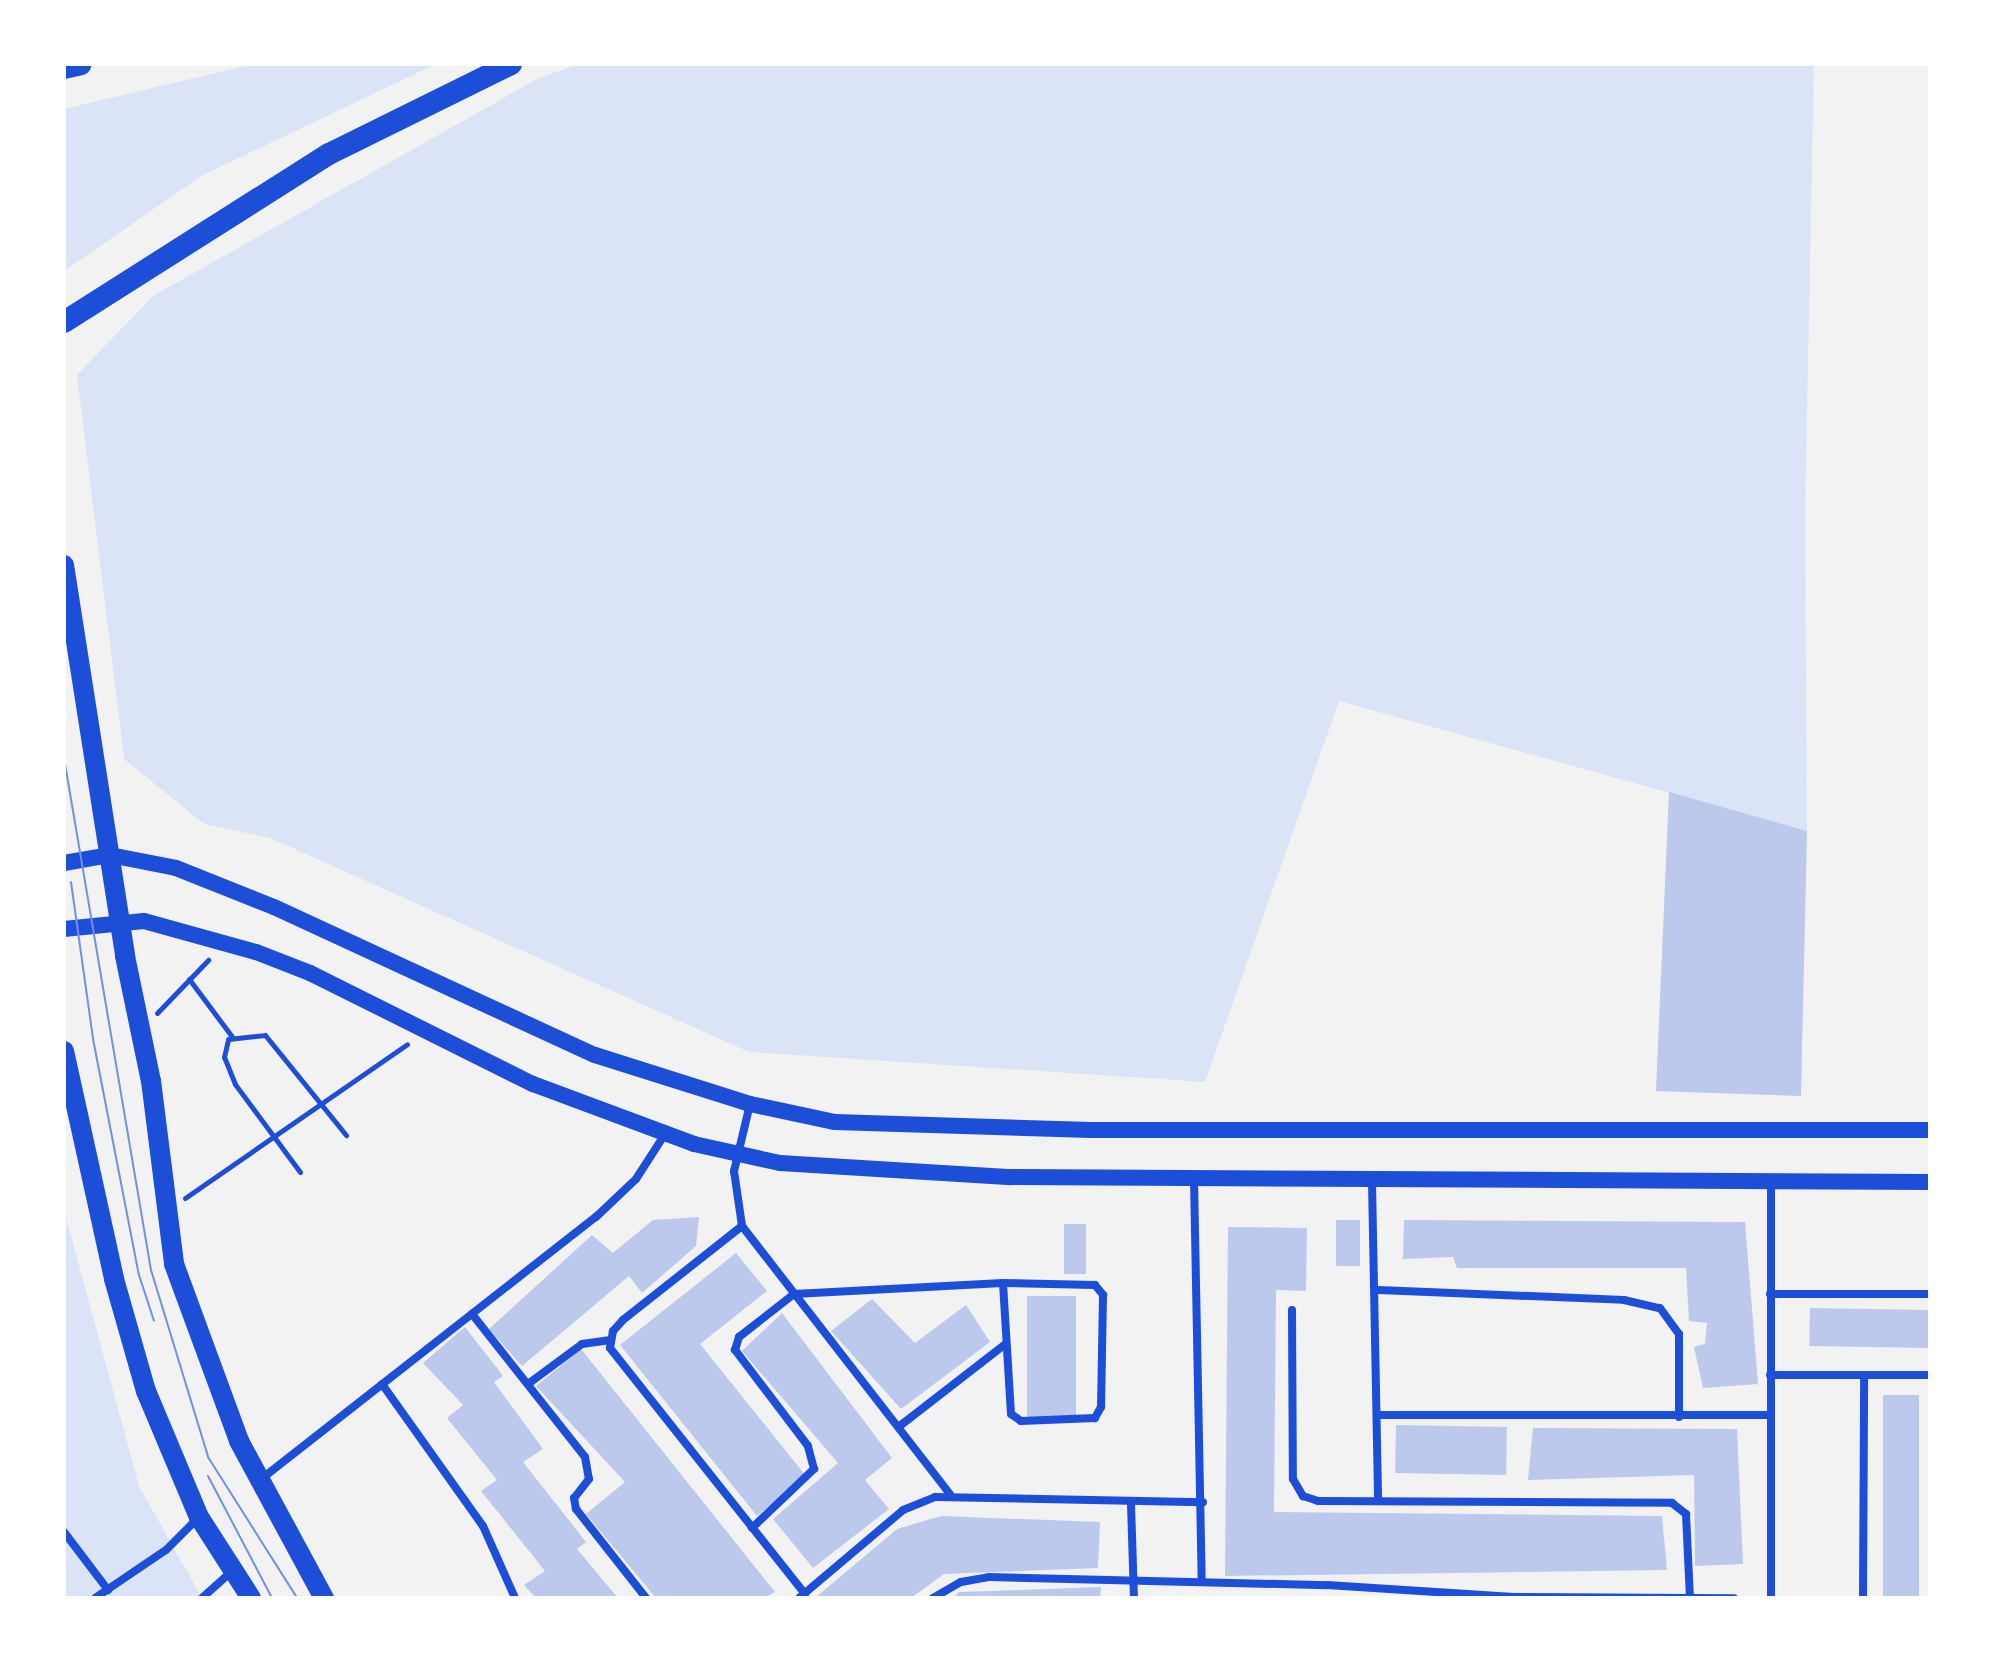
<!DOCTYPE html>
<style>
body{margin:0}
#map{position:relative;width:1994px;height:1662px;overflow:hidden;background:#f2f2f2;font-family:Overpass,sans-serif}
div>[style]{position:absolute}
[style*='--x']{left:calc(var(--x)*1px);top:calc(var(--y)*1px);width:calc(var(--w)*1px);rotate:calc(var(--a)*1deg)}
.green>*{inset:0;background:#dbe4f7}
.building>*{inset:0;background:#bdc9ec;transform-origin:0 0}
.path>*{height:5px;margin:-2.5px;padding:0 2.5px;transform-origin:2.5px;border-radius:2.5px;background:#1d4ed8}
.minor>*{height:8px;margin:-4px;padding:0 4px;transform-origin:4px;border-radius:4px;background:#1d4ed8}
.secondary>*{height:16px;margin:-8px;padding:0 8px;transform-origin:8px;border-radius:8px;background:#1d4ed8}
.primary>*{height:20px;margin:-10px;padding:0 10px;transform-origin:10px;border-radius:10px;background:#1d4ed8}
.trunk>*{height:22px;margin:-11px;padding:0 11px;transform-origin:11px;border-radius:11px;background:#1d4ed8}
.tram>*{height:2px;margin:-1px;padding:0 1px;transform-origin:1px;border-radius:1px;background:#7290e2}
span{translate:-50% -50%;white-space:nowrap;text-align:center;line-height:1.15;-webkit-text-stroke:6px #fff;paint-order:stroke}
.frame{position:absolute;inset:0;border:66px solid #fff;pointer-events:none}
</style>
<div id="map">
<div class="green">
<div style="clip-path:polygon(253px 64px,436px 64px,201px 176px,66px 270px,64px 109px)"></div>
<div style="clip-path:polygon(579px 64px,1814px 64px,1805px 516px,1807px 831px,1339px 701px,1205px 1082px,749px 1052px,270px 838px,204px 824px,124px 759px,77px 375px,153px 296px,539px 78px)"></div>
<div style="clip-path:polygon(64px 1210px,139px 1486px,202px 1598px,64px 1598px)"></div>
</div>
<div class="building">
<div style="clip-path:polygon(1669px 792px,1807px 831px,1801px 1096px,1656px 1091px)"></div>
<div style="clip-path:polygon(699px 1217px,696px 1246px,642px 1293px,629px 1276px,522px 1366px,489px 1329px,592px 1235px,613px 1253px,653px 1220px)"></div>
<div style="left:1336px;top:1220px;width:24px;height:46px"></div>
<div style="clip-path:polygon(1404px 1220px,1745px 1222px,1758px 1384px,1703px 1388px,1694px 1347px,1705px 1344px,1707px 1323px,1689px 1321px,1686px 1268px,1457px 1268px,1453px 1257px,1403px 1259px)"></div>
<div style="left:1064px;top:1224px;width:22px;height:50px"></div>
<div style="clip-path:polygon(1228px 1227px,1307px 1228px,1306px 1291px,1276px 1290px,1274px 1512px,1662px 1516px,1667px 1570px,1225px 1576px)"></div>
<div style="clip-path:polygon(736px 1253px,767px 1291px,700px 1344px,806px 1476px,757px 1516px,620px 1345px)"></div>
<div style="left:1027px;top:1296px;width:49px;height:124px"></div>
<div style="clip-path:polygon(872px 1299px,915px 1343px,966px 1305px,990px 1342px,901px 1409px,831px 1331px)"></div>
<div style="left:1810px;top:1308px;width:120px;height:38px;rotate:1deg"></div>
<div style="clip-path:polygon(782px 1313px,892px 1458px,865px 1480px,889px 1509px,813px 1568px,773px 1519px,838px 1463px,742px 1351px)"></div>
<div style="clip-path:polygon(465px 1327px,503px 1376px,494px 1382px,543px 1449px,523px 1462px,586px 1542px,577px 1549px,618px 1598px,536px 1598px,524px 1585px,545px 1571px,481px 1491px,497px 1480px,447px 1418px,463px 1405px,423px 1363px)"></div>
<div style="clip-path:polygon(581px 1349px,775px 1592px,764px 1598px,656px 1598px,586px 1514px,625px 1482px,536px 1386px)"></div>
<div style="left:1883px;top:1395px;width:36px;height:203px"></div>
<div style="left:1396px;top:1425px;width:111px;height:48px;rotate:1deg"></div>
<div style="clip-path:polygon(1533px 1428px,1737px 1429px,1743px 1564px,1695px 1566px,1694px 1475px,1528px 1480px)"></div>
<div style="clip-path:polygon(941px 1516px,1100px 1522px,1098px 1568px,944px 1574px,911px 1598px,815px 1598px,897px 1529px)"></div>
<div style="clip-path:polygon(1101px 1587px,1100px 1598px,953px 1598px,959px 1592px)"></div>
</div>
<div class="path">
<div style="--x:189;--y:979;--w:74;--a:53.3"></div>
<div style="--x:157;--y:1013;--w:74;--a:-46.1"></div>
<div style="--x:300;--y:1172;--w:109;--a:-126.5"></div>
<div style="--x:235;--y:1084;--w:29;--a:-112"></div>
<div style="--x:224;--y:1057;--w:18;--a:-77"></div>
<div style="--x:228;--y:1039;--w:37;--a:-6"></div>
<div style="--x:265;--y:1035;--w:129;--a:51"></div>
<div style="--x:185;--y:1198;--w:270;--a:-34.7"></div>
</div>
<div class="minor">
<div style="--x:750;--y:1104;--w:69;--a:103.4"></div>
<div style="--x:734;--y:1171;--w:56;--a:81.7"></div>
<div style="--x:742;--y:1226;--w:339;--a:52.2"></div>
<div style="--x:1194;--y:1179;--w:403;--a:88.9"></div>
<div style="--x:1372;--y:1182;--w:318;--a:88.9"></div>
<div style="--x:742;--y:1226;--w:152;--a:141.7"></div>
<div style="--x:623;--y:1320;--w:15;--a:132"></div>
<div style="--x:613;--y:1331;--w:17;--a:100"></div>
<div style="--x:610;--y:1348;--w:314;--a:51.6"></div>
<div style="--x:1378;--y:1290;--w:246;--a:2.3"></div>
<div style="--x:1624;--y:1300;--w:37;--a:13"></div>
<div style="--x:1660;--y:1308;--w:32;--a:54"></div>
<div style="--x:1679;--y:1334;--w:83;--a:90"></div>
<div style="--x:1770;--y:1294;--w:160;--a:0"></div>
<div style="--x:1292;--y:1310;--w:169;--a:89.7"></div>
<div style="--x:1293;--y:1479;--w:20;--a:60"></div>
<div style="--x:1303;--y:1496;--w:16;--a:18"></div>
<div style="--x:1318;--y:1501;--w:354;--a:0.3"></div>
<div style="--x:1672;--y:1503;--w:18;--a:38"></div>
<div style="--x:1686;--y:1514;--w:84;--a:87.3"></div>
<div style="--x:472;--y:1314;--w:182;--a:51.7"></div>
<div style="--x:585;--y:1457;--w:22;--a:80"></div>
<div style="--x:589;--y:1479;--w:24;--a:128"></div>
<div style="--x:574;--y:1498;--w:11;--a:80"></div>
<div style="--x:576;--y:1509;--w:113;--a:51.8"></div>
<div style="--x:1770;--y:1375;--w:160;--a:0"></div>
<div style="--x:382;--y:1384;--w:174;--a:54.6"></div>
<div style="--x:483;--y:1526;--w:79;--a:66"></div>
<div style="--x:528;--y:1384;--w:67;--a:-36.5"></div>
<div style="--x:582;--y:1344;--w:27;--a:-8"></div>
<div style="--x:1377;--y:1415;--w:392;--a:0"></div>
<div style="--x:901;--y:1425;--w:130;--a:-37.8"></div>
<div style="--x:260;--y:1480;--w:427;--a:-38.1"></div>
<div style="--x:596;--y:1217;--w:55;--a:-43.5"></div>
<div style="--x:636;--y:1179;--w:54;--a:-57.2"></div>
<div style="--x:1131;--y:1504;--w:94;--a:88.2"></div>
<div style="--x:752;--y:1528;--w:86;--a:-43.6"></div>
<div style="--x:814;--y:1469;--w:24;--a:-105"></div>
<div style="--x:808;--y:1446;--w:121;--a:-127.2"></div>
<div style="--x:735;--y:1350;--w:14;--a:-73"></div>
<div style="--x:739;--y:1337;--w:70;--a:-38"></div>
<div style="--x:794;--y:1294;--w:209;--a:-3"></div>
<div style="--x:1003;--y:1283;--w:92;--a:1.2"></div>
<div style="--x:1095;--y:1285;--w:13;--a:51"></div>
<div style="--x:1103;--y:1295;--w:112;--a:91"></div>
<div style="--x:1101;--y:1407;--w:13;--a:119"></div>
<div style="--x:1095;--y:1418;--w:74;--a:177.7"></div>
<div style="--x:1021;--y:1421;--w:12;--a:-145"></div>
<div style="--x:1011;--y:1414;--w:131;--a:-93.5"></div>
<div style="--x:64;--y:1532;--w:73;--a:52.8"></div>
<div style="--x:95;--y:1598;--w:86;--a:-34.1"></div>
<div style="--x:166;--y:1550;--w:45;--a:-45"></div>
<div style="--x:202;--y:1598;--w:39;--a:-42"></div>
<div style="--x:799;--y:1598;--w:136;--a:-40.2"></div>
<div style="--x:903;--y:1510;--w:35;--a:-22"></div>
<div style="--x:935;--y:1497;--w:268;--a:1.1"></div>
<div style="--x:933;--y:1598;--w:32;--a:-30"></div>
<div style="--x:961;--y:1582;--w:28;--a:-10"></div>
<div style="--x:989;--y:1577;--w:338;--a:1.4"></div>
<div style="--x:1327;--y:1585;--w:187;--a:3.7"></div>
<div style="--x:1514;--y:1597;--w:220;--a:0.3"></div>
<div style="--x:1771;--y:1598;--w:413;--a:-90"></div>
<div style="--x:1863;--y:1598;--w:223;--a:-89.7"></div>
</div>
<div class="secondary">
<div style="--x:64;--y:863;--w:47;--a:-9.9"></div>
<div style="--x:110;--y:855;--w:67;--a:11.1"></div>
<div style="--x:176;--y:868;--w:105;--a:21.7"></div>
<div style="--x:274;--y:907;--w:353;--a:24.8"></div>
<div style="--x:595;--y:1055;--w:163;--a:17.5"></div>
<div style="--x:750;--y:1104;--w:87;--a:12"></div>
<div style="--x:835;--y:1122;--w:256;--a:1.8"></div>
<div style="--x:1091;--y:1130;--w:839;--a:0"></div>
<div style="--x:64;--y:929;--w:80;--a:-5.7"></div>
<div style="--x:144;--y:921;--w:116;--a:15.5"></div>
<div style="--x:256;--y:952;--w:58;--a:21.3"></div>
<div style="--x:310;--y:973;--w:249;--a:26.5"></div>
<div style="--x:533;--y:1084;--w:172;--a:20.4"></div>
<div style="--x:694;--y:1144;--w:88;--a:12.5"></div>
<div style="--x:780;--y:1163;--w:232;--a:3.5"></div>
<div style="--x:1012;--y:1177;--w:918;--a:0.31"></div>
</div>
<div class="primary">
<div style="--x:64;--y:565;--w:396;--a:81.1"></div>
<div style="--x:125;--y:956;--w:128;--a:78.3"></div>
<div style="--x:151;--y:1081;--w:184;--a:82.8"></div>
<div style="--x:174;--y:1264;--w:189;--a:69.8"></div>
<div style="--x:239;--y:1441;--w:179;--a:61.6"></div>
<div style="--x:64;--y:1051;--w:233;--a:77.6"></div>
<div style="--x:114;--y:1279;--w:116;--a:74.1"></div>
<div style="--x:146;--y:1391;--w:137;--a:67.2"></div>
<div style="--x:199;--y:1517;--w:96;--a:57.3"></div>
</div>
<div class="trunk">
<div style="--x:64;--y:68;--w:17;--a:-13"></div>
<div style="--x:64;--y:322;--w:314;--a:-32.4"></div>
<div style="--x:329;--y:154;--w:203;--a:-26.3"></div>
</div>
<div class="tram">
<div style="--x:64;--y:758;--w:519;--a:80.36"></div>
<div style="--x:151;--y:1270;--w:195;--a:73"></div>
<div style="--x:208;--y:1457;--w:167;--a:57.7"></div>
<div style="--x:71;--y:882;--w:159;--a:82"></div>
<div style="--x:93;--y:1039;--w:240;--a:79"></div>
<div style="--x:139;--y:1275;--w:48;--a:71.9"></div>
<div style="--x:208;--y:1476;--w:138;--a:62.3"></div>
</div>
<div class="frame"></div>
</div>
